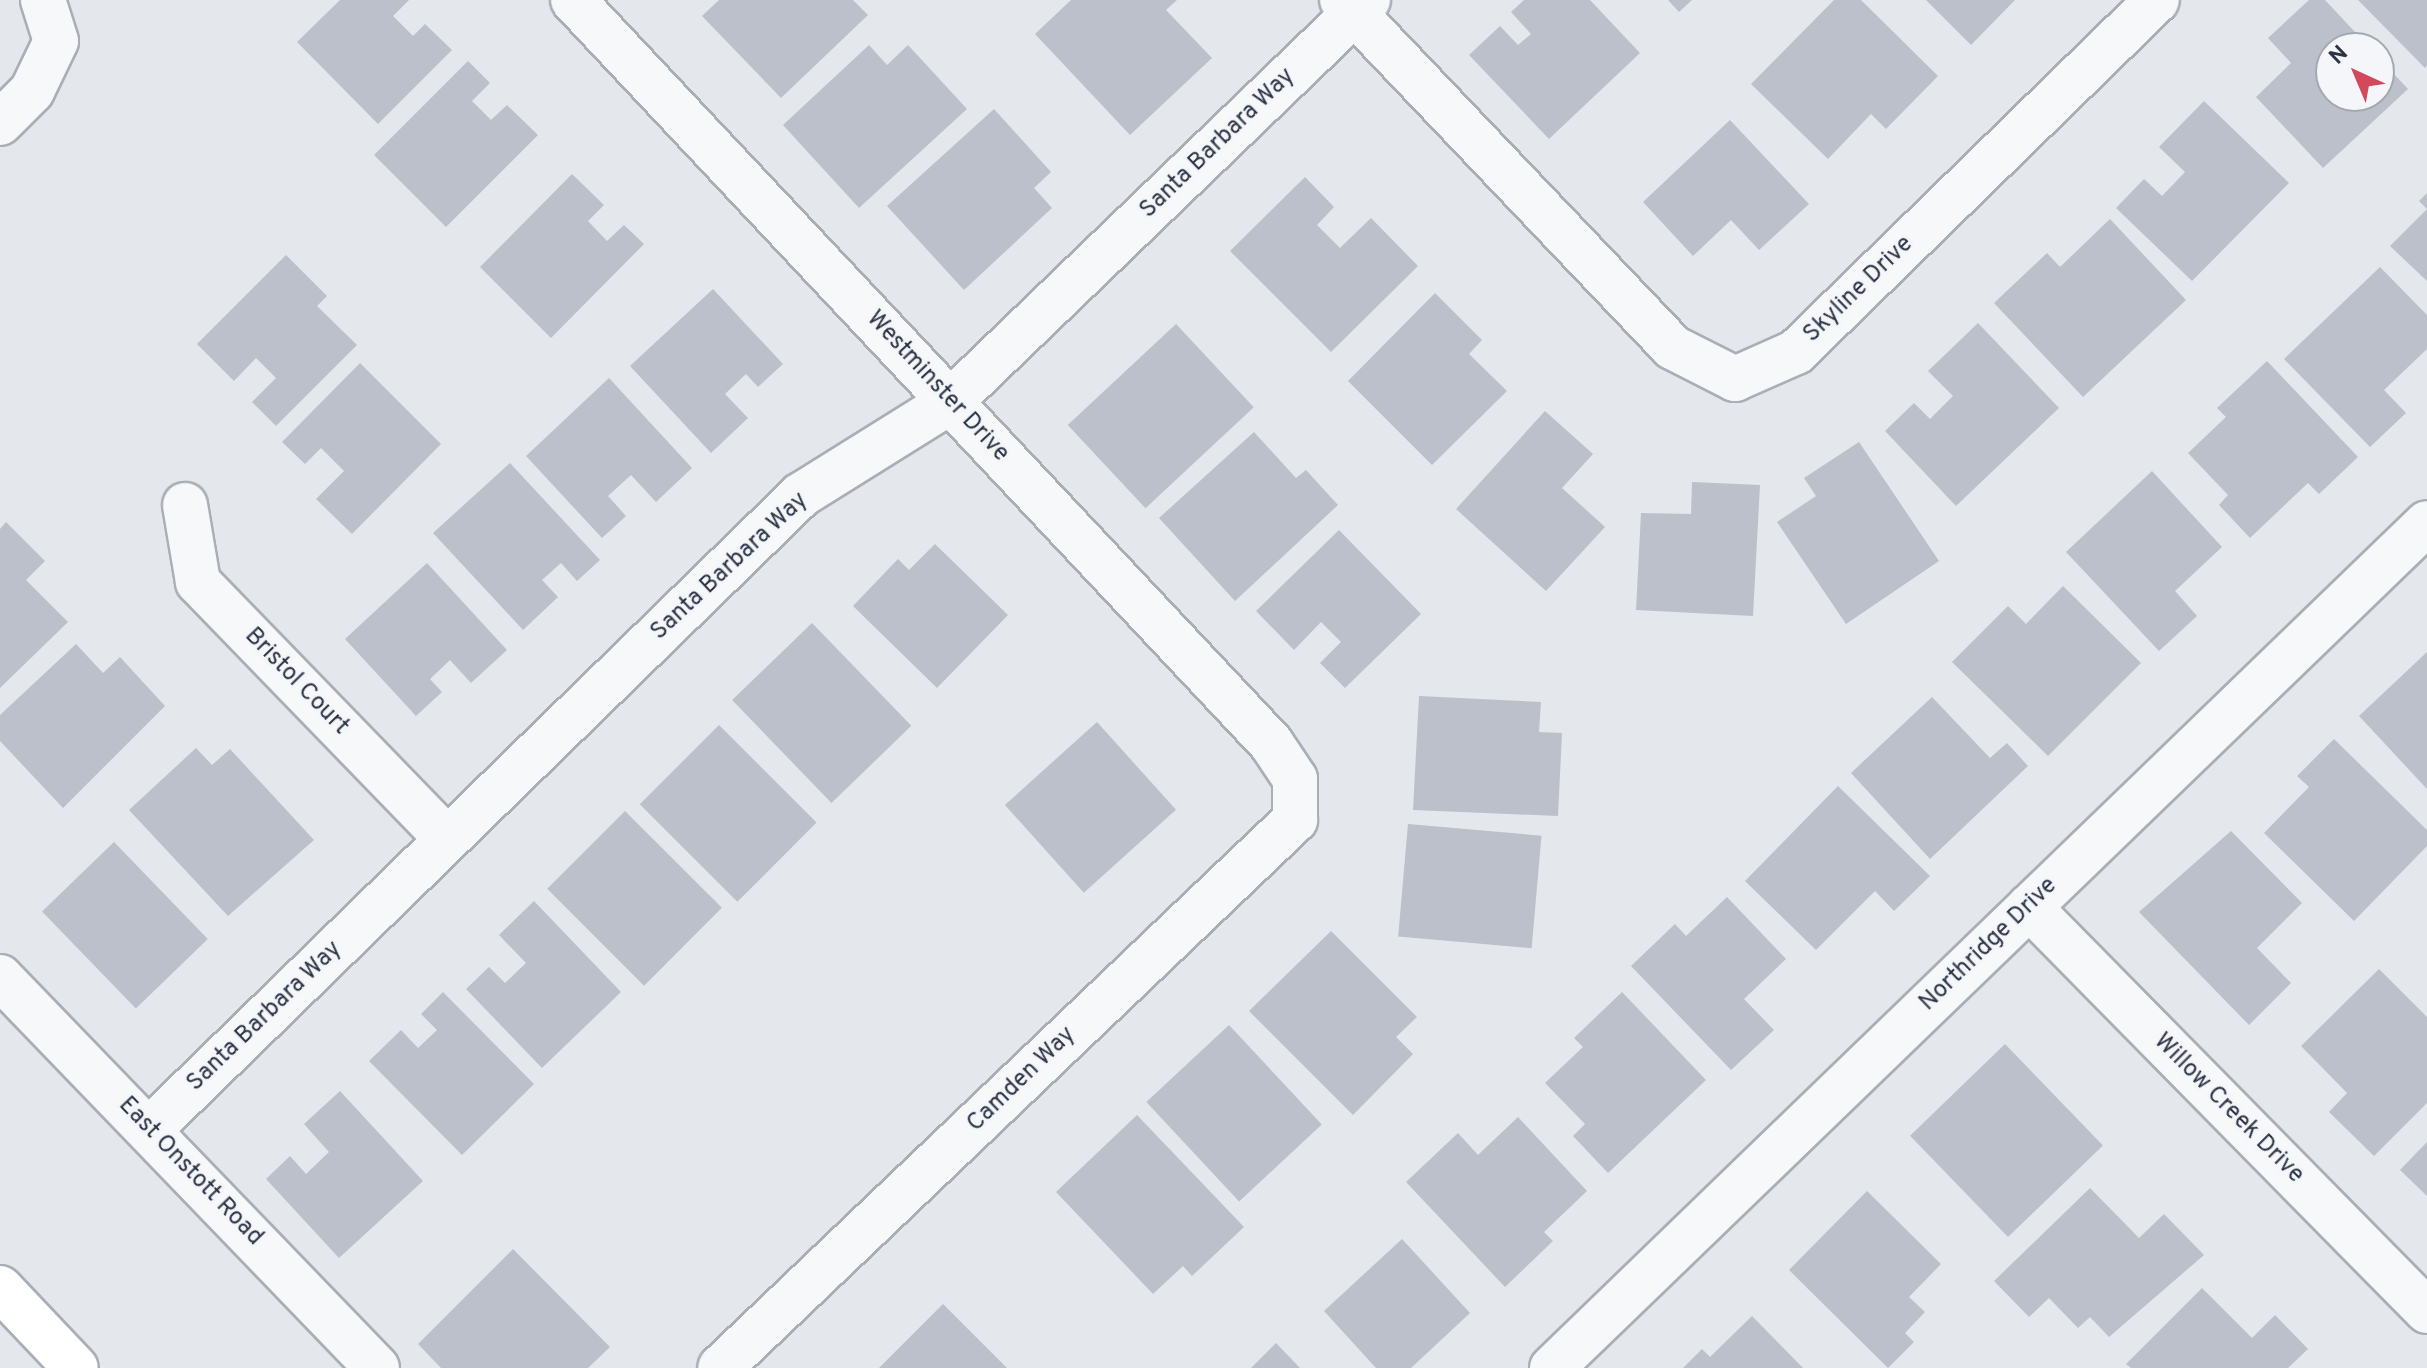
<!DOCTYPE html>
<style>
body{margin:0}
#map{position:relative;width:2427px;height:1368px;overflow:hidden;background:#e4e7ec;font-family:Overpass,sans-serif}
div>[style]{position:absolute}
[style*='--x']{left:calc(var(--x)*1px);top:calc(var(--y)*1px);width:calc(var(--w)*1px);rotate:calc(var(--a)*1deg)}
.building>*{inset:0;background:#bbc0ca;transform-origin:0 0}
.roads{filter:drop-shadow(2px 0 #a9aeb7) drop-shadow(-2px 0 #a9aeb7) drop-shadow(0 2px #a9aeb7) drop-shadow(0 -2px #a9aeb7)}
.minor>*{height:44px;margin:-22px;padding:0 22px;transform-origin:22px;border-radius:22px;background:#f7f8fa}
.highway>*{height:44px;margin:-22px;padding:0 22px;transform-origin:22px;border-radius:22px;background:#fff}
span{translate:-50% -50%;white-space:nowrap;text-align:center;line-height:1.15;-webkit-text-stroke:6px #f4f6f9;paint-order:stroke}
.street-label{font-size:24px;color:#2b3445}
.north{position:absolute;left:2315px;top:32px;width:80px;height:80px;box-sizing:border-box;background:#f4f6f9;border:2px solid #a4a8b1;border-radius:50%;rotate:316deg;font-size:22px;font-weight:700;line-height:32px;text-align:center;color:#2b3445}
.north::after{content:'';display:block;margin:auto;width:28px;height:36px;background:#d1495b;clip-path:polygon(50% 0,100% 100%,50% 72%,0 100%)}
</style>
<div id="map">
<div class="building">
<div style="clip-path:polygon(340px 0,409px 0,393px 16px,413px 36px,425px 24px,452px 50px,378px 124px,297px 42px)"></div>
<div style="clip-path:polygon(719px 0,853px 0,868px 15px,781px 98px,702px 16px)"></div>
<div style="clip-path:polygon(1071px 0,1177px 0,1166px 10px,1212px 58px,1130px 135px,1035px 34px)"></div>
<div style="clip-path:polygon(1524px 0,1590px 0,1640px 53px,1549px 139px,1469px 55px,1500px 26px,1518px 45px,1531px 34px,1511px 12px)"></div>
<div style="clip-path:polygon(1668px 0,1692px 0,1679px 12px)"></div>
<div style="clip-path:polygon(1834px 0,1861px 0,1938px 76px,1886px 129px,1871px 114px,1828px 159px,1751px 84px)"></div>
<div style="clip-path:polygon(1926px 0,2015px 0,1971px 45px)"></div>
<div style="clip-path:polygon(2309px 0,2325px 0,2370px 48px,2331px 48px,2331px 96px,2379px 96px,2379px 58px,2408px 89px,2323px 168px,2256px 97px,2291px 63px,2268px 38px)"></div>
<div style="clip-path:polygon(2358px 0,2427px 0,2427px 65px,2425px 68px)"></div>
<div style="clip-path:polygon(869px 45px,887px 65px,908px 45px,967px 109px,859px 208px,783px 125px)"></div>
<div style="clip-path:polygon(468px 61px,490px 83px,472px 101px,491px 120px,507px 105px,538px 135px,446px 227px,374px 155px)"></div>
<div style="clip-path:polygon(2204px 101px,2289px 183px,2192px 281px,2116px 208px,2144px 179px,2162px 196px,2185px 172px,2159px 147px)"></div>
<div style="clip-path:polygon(994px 109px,1051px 172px,1034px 188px,1052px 208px,964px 290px,887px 206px)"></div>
<div style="clip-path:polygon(1730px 120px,1809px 204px,1759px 250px,1731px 220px,1693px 256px,1643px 202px)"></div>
<div style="clip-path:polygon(572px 174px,604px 205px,588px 221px,607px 241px,624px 225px,644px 244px,551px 338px,480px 267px)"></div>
<div style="clip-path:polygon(1305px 177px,1334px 207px,1317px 225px,1340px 248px,1371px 218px,1418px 266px,1331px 352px,1230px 251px)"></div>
<div style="clip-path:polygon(2427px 193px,2427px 209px,2419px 201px)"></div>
<div style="clip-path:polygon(2427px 209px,2427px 281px,2390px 246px)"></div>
<div style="clip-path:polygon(2110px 219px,2186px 300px,2083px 397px,1994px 303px,2047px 253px,2060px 267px)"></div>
<div style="clip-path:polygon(286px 255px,327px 296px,317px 306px,357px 345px,276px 426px,252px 402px,276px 378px,256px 358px,234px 381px,197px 344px)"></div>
<div style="clip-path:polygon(2380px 267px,2427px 315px,2427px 349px,2384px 390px,2406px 413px,2370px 447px,2284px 359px)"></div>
<div style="clip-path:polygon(713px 289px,783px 364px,758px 387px,746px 374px,725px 394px,748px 418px,711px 453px,630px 366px)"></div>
<div style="clip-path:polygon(1435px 293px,1482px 340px,1469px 354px,1507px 391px,1432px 465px,1348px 381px)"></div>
<div style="clip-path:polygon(1978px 323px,2059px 408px,1956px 506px,1885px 431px,1914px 403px,1930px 419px,1953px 396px,1928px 371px)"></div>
<div style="left:1176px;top:324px;width:114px;height:148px;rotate:47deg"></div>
<div style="clip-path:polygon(2267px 361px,2358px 457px,2319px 494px,2308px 483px,2250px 538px,2219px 505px,2228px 495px,2188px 453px,2226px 417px,2217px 408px)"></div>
<div style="clip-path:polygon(360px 363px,441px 444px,352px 534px,316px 499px,344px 471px,321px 448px,305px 464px,282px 442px)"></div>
<div style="clip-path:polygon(609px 378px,692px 468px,656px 502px,631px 475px,608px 496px,626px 516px,602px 538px,526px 456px)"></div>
<div style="clip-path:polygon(1545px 411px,1593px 454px,1562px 488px,1605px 527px,1546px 591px,1456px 509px)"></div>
<div style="clip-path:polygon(1254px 432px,1296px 478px,1306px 470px,1338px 505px,1235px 601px,1159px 518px)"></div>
<div style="clip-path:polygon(1859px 442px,1939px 561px,1846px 624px,1777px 522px,1816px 496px,1804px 478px)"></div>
<div style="clip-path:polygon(510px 463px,600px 560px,577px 581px,561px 563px,542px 580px,558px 597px,523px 630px,433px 533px)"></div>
<div style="clip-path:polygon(2152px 471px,2222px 547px,2175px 591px,2197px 616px,2159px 651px,2066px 552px)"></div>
<div style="clip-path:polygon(1692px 482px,1760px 485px,1753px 616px,1636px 610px,1641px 513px,1691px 514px)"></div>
<div style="clip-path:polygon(6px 522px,45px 561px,26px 580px,68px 622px,0 688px,0 529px)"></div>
<div style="clip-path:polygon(1339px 530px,1421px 614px,1345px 688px,1320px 663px,1341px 642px,1321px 622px,1294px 650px,1256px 611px)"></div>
<div style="clip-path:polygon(935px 544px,1008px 615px,937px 688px,853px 606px,898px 559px,909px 570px)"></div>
<div style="clip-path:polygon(427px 563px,507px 650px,471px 683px,450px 660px,430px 679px,442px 692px,416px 716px,345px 639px)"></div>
<div style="clip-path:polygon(2063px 586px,2141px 663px,2048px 756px,1952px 662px,2008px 606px,2026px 624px)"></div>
<div style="left:812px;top:623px;width:143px;height:111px;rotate:46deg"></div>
<div style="clip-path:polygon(76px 644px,103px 673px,120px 657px,165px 706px,63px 808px,0 741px,0 715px)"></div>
<div style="clip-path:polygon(2427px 652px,2427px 789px,2359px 716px)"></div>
<div style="clip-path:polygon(1419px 696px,1541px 702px,1539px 732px,1562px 733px,1558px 816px,1413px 810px)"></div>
<div style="clip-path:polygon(1932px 697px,1990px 758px,2007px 743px,2028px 766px,1930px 859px,1851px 773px)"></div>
<div style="left:1097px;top:722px;width:118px;height:124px;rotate:48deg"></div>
<div style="left:719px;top:725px;width:138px;height:112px;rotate:45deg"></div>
<div style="clip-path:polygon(2334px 739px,2427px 830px,2427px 846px,2354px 921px,2264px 833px,2309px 787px,2297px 776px)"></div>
<div style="clip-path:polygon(196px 748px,212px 765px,230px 749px,314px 840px,228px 916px,129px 810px)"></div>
<div style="clip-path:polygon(1838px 786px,1930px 876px,1894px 911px,1875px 891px,1816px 950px,1745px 881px)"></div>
<div style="left:625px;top:811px;width:137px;height:110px;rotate:45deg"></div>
<div style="left:1408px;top:824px;width:134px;height:113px;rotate:5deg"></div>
<div style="clip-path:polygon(2231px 831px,2302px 903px,2257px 948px,2291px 983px,2249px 1025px,2139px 912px)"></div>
<div style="left:114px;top:842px;width:135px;height:100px;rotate:46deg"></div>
<div style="clip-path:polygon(1727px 897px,1786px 959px,1744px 999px,1774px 1030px,1731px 1070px,1631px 966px,1675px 924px,1686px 936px)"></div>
<div style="clip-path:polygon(534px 901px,621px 992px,542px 1068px,466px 989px,489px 967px,505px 983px,526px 963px,499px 935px)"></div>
<div style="clip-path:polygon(1331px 931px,1417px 1017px,1396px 1037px,1413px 1054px,1353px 1115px,1249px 1011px)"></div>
<div style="clip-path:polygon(2379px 969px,2427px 1017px,2427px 1103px,2374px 1156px,2329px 1112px,2347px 1093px,2301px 1046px)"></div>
<div style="clip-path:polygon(443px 992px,534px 1084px,462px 1155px,369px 1061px,401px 1030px,418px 1048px,437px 1030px,421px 1014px)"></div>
<div style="clip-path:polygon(1622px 992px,1706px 1080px,1608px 1173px,1573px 1136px,1585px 1124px,1545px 1083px,1583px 1047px,1574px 1038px)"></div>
<div style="left:1229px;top:1025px;width:136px;height:113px;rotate:47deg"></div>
<div style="left:2005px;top:1044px;width:141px;height:132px;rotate:46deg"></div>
<div style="clip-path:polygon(340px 1091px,423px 1181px,339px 1258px,266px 1179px,290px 1156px,306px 1174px,329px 1152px,304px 1124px)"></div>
<div style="clip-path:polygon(1137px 1115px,1244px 1227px,1192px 1276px,1183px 1266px,1153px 1294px,1056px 1192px)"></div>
<div style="clip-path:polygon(1518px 1117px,1587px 1191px,1544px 1232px,1553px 1241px,1505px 1287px,1406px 1182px,1458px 1133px,1478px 1155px)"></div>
<div style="clip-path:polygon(2427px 1142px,2427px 1196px,2400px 1170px)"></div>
<div style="clip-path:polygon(2090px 1188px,2139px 1238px,2164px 1214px,2204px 1255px,2109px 1337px,2090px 1317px,2078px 1328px,2049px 1298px,2029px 1317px,1994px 1281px)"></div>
<div style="clip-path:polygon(1867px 1191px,1941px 1264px,1909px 1297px,1925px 1312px,1905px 1333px,1914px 1342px,1888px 1368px,1789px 1270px)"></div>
<div style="clip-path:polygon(1402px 1239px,1470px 1313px,1411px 1368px,1376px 1368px,1324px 1311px)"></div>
<div style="clip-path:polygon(513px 1249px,610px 1347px,588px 1368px,441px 1368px,418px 1344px)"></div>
<div style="clip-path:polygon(2202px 1288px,2252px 1338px,2275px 1315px,2308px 1349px,2288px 1368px,2131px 1368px,2126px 1364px)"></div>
<div style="clip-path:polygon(943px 1304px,1007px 1368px,879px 1368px)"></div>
<div style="clip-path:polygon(1752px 1316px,1803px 1368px,1683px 1368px,1702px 1349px,1710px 1357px)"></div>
<div style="clip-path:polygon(1276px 1343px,1300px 1368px,1251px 1368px)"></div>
</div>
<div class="roads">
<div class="minor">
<div style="--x:573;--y:0;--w:1019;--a:46.79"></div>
<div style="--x:1271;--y:743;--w:43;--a:56.3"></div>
<div style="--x:1295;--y:779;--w:41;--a:90"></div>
<div style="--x:1295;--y:820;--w:794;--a:136.38"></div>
<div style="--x:1342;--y:0;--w:479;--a:46.4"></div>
<div style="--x:1672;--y:347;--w:71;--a:26.9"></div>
<div style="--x:1735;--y:379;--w:67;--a:-23.9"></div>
<div style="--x:1796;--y:352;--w:504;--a:-44.28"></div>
<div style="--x:0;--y:123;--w:45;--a:-45"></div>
<div style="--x:32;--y:91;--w:55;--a:-64.4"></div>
<div style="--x:56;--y:41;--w:43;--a:-107.6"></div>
<div style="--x:185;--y:505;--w:78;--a:80.4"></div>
<div style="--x:198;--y:582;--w:358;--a:45.9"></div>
<div style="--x:2029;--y:907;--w:567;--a:45.43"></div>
<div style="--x:0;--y:977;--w:543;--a:46.04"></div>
<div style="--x:150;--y:1129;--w:909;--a:-44.24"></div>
<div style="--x:801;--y:495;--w:176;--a:-32"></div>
<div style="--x:950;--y:402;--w:580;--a:-43.88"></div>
<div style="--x:1552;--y:1368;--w:1216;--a:-44"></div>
</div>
<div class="highway">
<div style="--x:0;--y:1288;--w:110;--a:46.5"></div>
</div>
</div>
<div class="street-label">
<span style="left:1218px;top:144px;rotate:-44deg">Santa Barbara Way</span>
<span style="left:1859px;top:290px;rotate:-44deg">Skyline Drive</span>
<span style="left:937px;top:387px;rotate:47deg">Westminster Drive</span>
<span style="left:730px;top:567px;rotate:-43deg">Santa Barbara Way</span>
<span style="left:296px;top:682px;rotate:46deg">Bristol Court</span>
<span style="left:1989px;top:945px;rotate:-44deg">Northridge Drive</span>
<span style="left:265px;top:1017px;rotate:-44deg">Santa Barbara Way</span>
<span style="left:1022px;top:1080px;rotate:-44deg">Camden Way</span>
<span style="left:2228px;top:1109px;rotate:45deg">Willow Creek Drive</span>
<span style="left:190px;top:1172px;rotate:46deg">East Onstott Road</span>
</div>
<div class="north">N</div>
</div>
